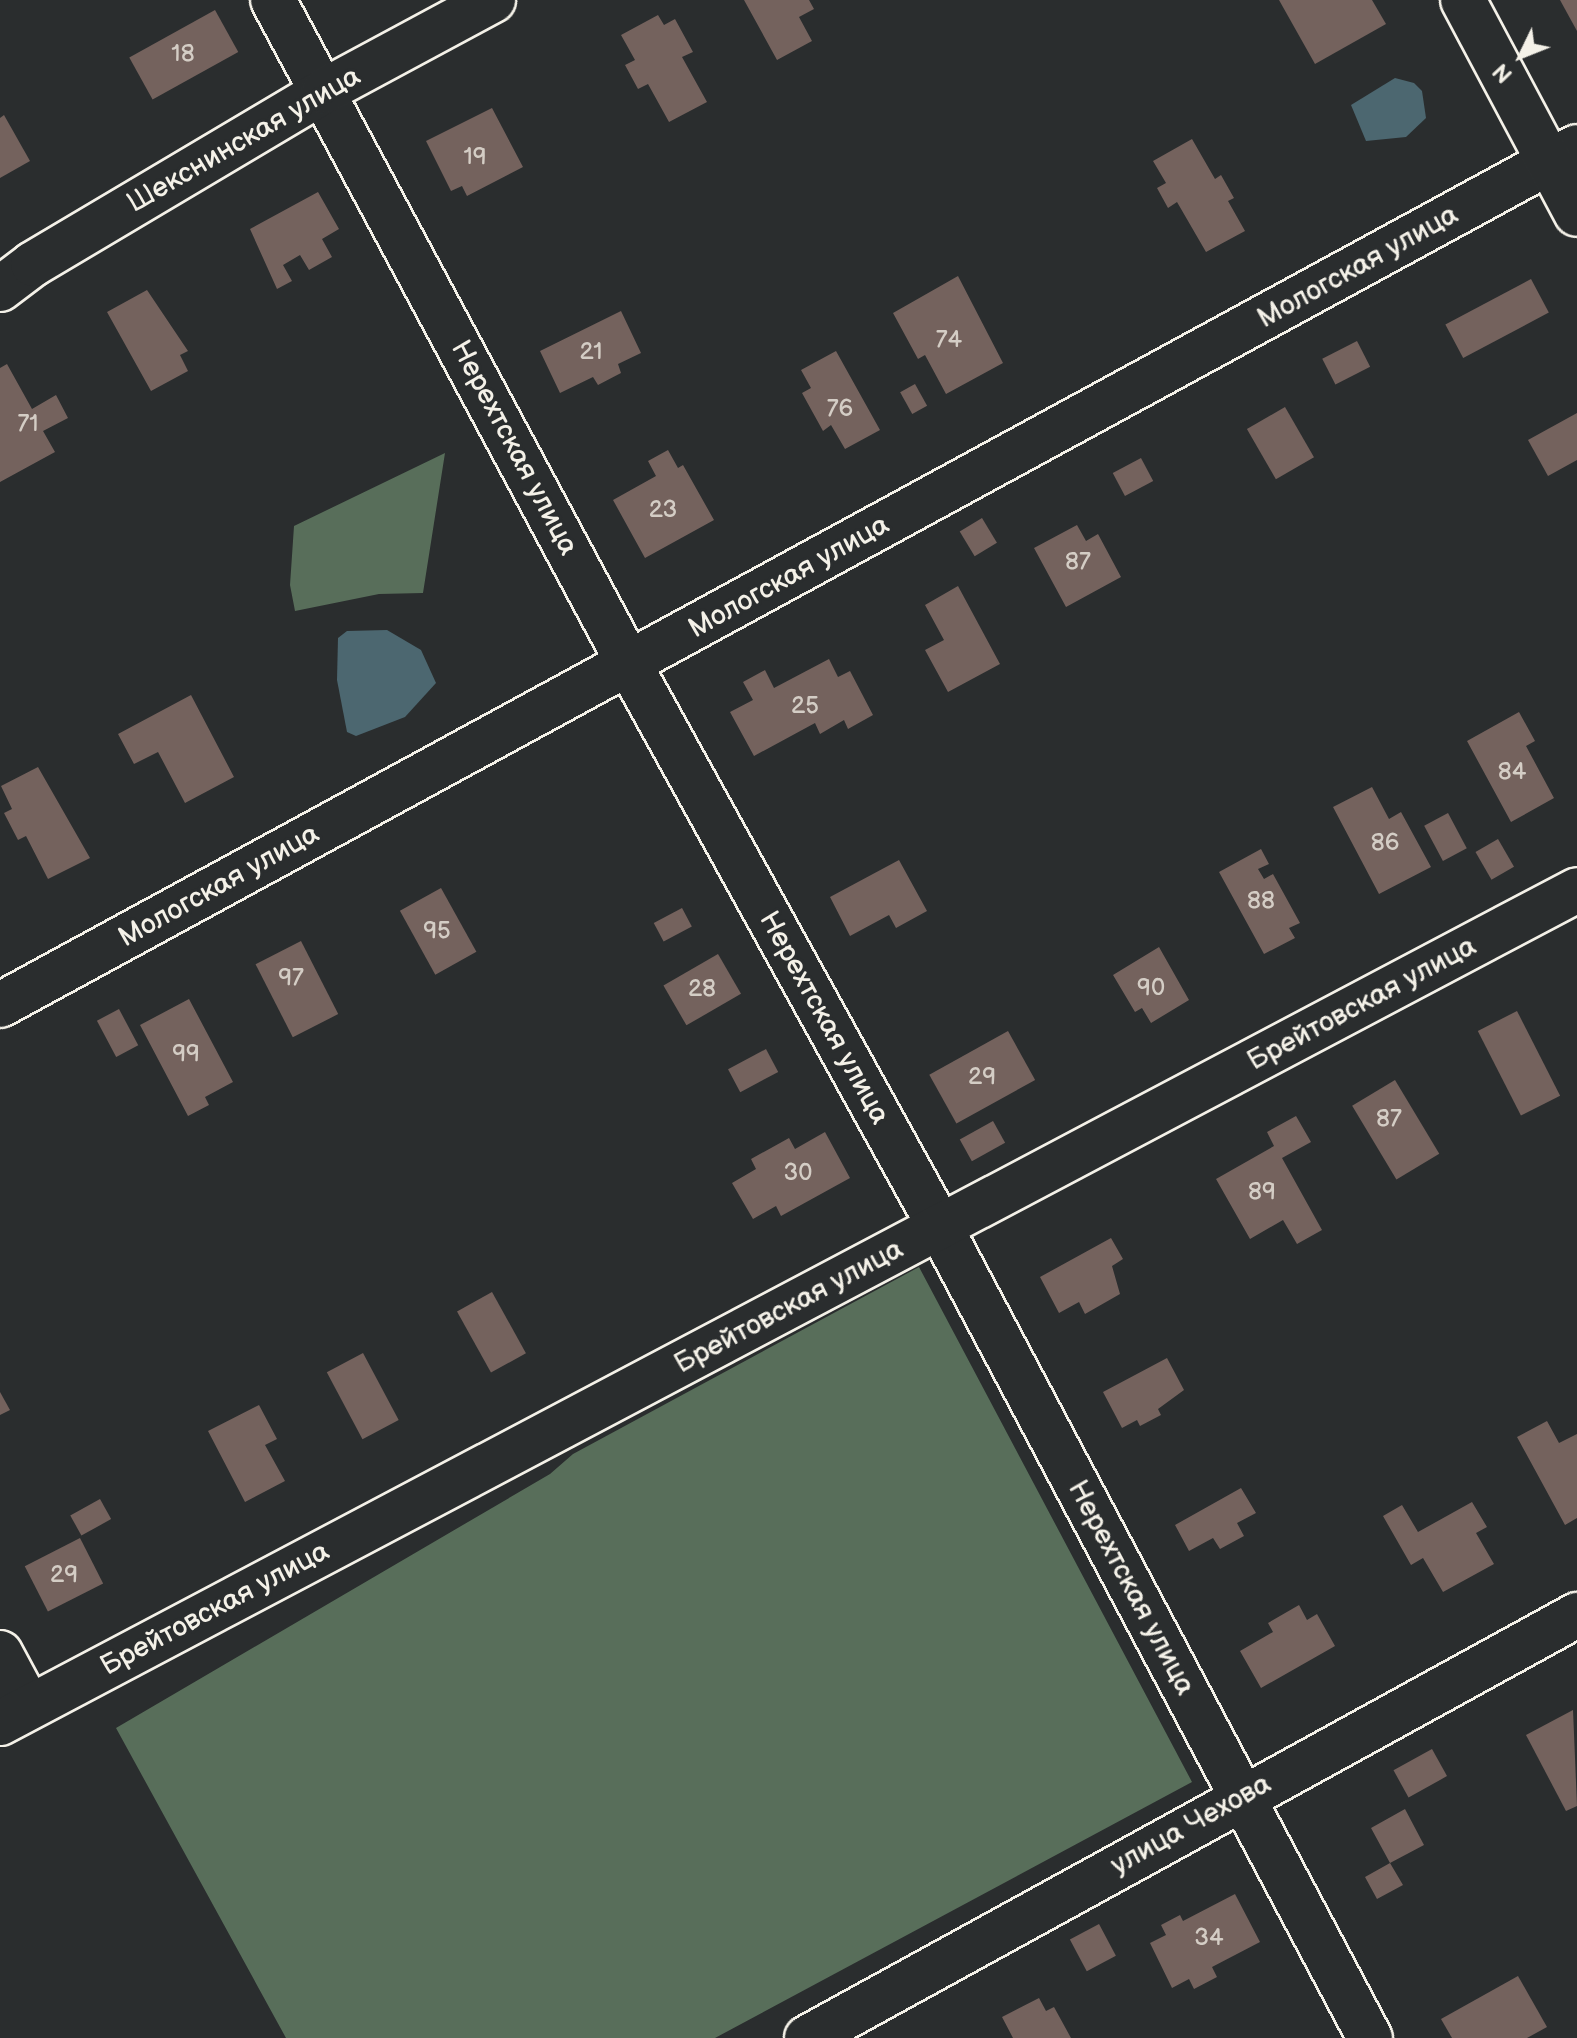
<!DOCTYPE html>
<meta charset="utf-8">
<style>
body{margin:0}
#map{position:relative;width:1577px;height:2038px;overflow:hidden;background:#2a2d2e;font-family:"Balsamiq Sans",sans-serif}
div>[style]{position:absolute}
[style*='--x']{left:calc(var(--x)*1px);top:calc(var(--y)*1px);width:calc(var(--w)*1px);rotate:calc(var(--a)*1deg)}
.green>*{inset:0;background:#586e5a}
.water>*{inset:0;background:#4c6770}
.building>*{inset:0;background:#74625d;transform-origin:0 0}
.roads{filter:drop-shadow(2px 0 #f4f1e8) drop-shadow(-2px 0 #f4f1e8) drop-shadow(0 2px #f4f1e8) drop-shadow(0 -2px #f4f1e8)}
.minor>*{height:44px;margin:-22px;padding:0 22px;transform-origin:22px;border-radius:22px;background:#2a2d2e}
.tertiary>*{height:44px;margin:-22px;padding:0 22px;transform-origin:22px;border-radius:22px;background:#2a2d2e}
span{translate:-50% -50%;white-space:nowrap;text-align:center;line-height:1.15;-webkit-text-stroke:6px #2a2d2e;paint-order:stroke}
.number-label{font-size:24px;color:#d4cdc5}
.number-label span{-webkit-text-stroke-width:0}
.street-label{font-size:28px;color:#f4f1e8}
.north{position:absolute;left:1481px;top:16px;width:80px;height:80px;-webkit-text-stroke:6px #2a2d2e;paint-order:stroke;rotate:227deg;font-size:22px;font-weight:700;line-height:32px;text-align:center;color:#f4f1e8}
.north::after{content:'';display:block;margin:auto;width:28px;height:36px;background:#f4f1e8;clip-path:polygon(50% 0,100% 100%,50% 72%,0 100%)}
</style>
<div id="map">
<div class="green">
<div style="clip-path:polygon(445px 453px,423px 593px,379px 594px,295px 611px,290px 585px,294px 526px)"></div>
<div style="clip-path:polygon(919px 1267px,1192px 1782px,715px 2038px,286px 2038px,116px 1728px,550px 1474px,573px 1454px)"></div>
</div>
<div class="water">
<div style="clip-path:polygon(1395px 78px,1414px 83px,1422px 91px,1426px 118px,1406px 137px,1366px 141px,1351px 105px)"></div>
<div style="clip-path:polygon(387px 630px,421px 650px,436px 683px,405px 717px,356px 736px,347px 732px,337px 680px,338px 638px,347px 631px)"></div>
</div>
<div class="building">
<div style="clip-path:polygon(744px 0,809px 0,814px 9px,799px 17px,812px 41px,777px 60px)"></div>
<div style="clip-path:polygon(1279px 0,1372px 0,1386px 24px,1315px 64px)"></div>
<div style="clip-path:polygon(1560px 0,1577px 0,1577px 31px)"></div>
<div style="left:215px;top:10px;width:48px;height:98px;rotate:61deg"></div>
<div style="clip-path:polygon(658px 15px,664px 25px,675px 19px,693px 52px,682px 57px,707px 102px,669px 122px,648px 84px,638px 89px,625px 65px,635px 60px,621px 35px)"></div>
<div style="clip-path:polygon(492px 108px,523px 167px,467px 196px,462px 186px,451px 191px,426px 141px)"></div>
<div style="clip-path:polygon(4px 115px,30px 161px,0 178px,0 118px)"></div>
<div style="clip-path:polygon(1192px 139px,1215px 179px,1221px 175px,1234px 198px,1228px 201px,1245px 231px,1206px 252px,1177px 202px,1168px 208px,1157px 188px,1166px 183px,1153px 161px)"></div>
<div style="clip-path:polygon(318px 192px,339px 229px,322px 239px,332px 257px,309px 270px,300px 255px,283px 265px,292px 281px,277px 289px,250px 229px)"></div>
<div style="clip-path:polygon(958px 276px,1003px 363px,946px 394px,925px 355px,918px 359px,893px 313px)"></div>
<div style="left:1531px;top:279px;width:38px;height:97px;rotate:62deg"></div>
<div style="clip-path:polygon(147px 290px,188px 351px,180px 355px,188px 371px,151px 391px,107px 312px)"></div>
<div style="clip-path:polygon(621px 311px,641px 353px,618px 364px,621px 373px,598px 385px,593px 377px,560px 393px,540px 351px)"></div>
<div style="left:1357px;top:341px;width:29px;height:39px;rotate:63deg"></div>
<div style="clip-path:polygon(836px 351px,880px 430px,845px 449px,831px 425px,823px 431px,802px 393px,811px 388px,801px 370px)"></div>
<div style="clip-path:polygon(7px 364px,32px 409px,56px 395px,68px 418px,43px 431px,55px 452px,0 482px,0 368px)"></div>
<div style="left:915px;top:384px;width:25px;height:17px;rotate:61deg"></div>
<div style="left:1285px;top:407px;width:58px;height:44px;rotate:60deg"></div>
<div style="clip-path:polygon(1577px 413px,1577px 460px,1548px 476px,1528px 440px)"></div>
<div style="clip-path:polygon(668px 450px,678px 468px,683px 465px,714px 520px,645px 558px,613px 500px,656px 476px,648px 461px)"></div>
<div style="left:1141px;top:458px;width:26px;height:32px;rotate:62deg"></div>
<div style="left:982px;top:518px;width:29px;height:26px;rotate:59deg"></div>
<div style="clip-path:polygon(1077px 525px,1086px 541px,1098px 534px,1121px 577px,1066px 607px,1034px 548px)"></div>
<div style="clip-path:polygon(958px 586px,1000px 664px,948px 692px,925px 650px,944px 640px,925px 605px)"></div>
<div style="clip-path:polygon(829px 659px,838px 677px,850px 671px,873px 715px,848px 729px,844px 720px,820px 734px,815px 723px,754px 756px,730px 712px,753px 700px,743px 682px,765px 670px,774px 688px)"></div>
<div style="clip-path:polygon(191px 695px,234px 777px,185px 803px,158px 752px,134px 764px,118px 734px)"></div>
<div style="clip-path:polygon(1519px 712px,1535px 741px,1526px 746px,1554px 798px,1511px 822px,1467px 741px)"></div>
<div style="clip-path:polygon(38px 767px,90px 858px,48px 879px,26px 836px,18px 840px,4px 813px,12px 809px,1px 786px)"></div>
<div style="clip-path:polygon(1372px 787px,1389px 819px,1401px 812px,1431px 867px,1379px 894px,1333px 807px)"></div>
<div style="left:1448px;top:813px;width:40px;height:27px;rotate:62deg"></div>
<div style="left:1498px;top:839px;width:32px;height:26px;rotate:60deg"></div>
<div style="clip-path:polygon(1261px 849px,1269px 864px,1258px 869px,1264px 879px,1273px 874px,1300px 923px,1289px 928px,1295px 938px,1264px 954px,1219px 872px)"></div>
<div style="clip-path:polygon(899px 860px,927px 911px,896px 928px,889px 915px,850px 936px,830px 897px)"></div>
<div style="left:441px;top:888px;width:73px;height:47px;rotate:61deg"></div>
<div style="left:682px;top:908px;width:21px;height:32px;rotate:62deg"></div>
<div style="left:301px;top:941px;width:82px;height:51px;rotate:63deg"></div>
<div style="clip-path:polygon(1159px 947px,1189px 1000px,1151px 1023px,1142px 1008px,1135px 1012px,1113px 975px)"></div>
<div style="left:718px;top:954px;width:46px;height:63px;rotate:60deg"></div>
<div style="clip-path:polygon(189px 999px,233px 1082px,205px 1097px,209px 1105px,188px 1116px,140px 1025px)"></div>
<div style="left:119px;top:1009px;width:41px;height:25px;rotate:62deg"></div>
<div style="left:1517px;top:1011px;width:95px;height:44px;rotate:63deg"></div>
<div style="left:1008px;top:1031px;width:56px;height:90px;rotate:61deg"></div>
<div style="left:766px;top:1049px;width:26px;height:43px;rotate:62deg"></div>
<div style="left:1395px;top:1080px;width:86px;height:50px;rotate:59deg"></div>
<div style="clip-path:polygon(1296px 1116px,1311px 1142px,1282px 1158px,1322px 1230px,1297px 1244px,1283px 1220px,1250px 1239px,1216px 1179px,1274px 1146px,1267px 1132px)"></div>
<div style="left:993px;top:1121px;width:25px;height:38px;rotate:61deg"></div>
<div style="clip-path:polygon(825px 1132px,850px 1178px,781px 1216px,776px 1206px,753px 1219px,732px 1183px,756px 1169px,751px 1159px,789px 1138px,795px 1149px)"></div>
<div style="clip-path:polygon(1111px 1238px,1123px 1259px,1112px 1266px,1120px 1294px,1085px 1314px,1079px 1302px,1059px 1313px,1040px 1277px)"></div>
<div style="left:492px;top:1292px;width:70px;height:40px;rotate:61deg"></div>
<div style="left:363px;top:1353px;width:76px;height:41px;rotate:62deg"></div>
<div style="clip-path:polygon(1167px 1358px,1184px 1390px,1158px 1409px,1161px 1415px,1140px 1426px,1137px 1420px,1122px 1428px,1103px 1392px)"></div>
<div style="clip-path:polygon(0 1392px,10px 1410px,0 1415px)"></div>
<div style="clip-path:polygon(259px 1405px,277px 1439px,265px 1445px,285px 1481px,245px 1502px,208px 1431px)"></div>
<div style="clip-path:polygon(1547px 1421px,1559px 1443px,1577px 1434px,1577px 1518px,1565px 1525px,1517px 1437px)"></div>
<div style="clip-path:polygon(1241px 1488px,1256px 1513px,1237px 1523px,1244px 1536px,1220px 1549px,1213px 1538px,1189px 1551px,1175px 1525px)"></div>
<div style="left:100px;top:1499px;width:23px;height:34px;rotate:61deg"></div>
<div style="clip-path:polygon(1472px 1502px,1487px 1527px,1476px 1533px,1494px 1564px,1443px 1592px,1423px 1558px,1411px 1565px,1383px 1516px,1402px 1505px,1418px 1532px)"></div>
<div style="left:80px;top:1538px;width:51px;height:62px;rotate:63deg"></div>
<div style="clip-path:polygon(1299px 1605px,1307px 1620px,1317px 1614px,1335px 1646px,1261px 1688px,1240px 1651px,1273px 1632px,1268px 1623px)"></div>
<div style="clip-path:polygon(1573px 1710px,1577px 1806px,1566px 1811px,1526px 1735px)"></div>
<div style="left:1432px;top:1749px;width:31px;height:44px;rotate:61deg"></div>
<div style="clip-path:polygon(1405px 1809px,1424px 1845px,1390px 1863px,1403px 1885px,1377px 1899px,1365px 1877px,1390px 1863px,1371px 1828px)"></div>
<div style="clip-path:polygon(1235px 1894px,1260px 1942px,1212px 1967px,1217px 1977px,1194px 1989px,1189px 1979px,1172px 1988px,1150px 1943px,1166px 1935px,1161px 1925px,1180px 1915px,1183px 1921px)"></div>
<div style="left:1099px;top:1924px;width:36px;height:33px;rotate:62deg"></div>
<div style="clip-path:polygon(1518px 1976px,1547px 2027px,1527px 2038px,1452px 2038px,1441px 2019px)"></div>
<div style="clip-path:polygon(1039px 1998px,1046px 2011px,1054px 2007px,1071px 2038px,1013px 2038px,1002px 2017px)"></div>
</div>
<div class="roads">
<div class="minor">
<div style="--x:273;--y:0;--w:753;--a:61.8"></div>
<div style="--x:629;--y:664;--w:643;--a:61.08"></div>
<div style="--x:940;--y:1227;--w:918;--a:62.07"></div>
<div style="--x:0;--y:289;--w:41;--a:-37.1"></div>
<div style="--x:33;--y:264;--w:339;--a:-30.7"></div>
<div style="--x:324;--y:91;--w:192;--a:-28.3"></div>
<div style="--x:0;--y:1005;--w:1795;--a:-28.55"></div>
<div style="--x:0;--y:1653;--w:61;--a:61.8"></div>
<div style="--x:0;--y:1723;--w:1783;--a:-27.84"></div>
<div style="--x:807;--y:2038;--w:879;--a:-28.78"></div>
</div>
<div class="tertiary">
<div style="--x:1463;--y:0;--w:242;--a:62"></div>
</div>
</div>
<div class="number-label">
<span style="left:183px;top:54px">18</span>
<span style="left:475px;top:157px">19</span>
<span style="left:949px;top:340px">74</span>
<span style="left:591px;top:352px">21</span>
<span style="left:840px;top:409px">76</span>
<span style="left:28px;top:424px">71</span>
<span style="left:663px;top:510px">23</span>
<span style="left:1078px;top:562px">87</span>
<span style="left:805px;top:706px">25</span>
<span style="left:1512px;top:772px">84</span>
<span style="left:1385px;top:843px">86</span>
<span style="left:1261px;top:901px">88</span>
<span style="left:437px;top:931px">95</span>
<span style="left:291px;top:978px">97</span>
<span style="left:1151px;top:988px">90</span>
<span style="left:702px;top:989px">28</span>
<span style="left:186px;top:1054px">99</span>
<span style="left:982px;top:1077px">29</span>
<span style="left:1389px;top:1119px">87</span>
<span style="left:798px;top:1173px">30</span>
<span style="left:1262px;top:1192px">89</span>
<span style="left:64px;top:1575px">29</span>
<span style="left:1209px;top:1938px">34</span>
</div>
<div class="street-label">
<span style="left:244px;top:140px;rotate:-30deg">Шекснинская улица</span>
<span style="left:1358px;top:267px;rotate:-29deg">Мологская улица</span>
<span style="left:514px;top:448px;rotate:62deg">Нерехтская улица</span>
<span style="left:789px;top:577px;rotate:-29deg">Мологская улица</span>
<span style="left:219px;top:886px;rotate:-29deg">Мологская улица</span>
<span style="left:1362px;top:1004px;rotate:-28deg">Брейтовская улица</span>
<span style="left:824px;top:1018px;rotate:61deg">Нерехтская улица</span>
<span style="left:789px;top:1307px;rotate:-28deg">Брейтовская улица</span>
<span style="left:1131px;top:1588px;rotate:62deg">Нерехтская улица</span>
<span style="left:215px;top:1609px;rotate:-28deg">Брейтовская улица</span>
<span style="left:1191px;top:1825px;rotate:-29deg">улица Чехова</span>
</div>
<div class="north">N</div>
</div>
